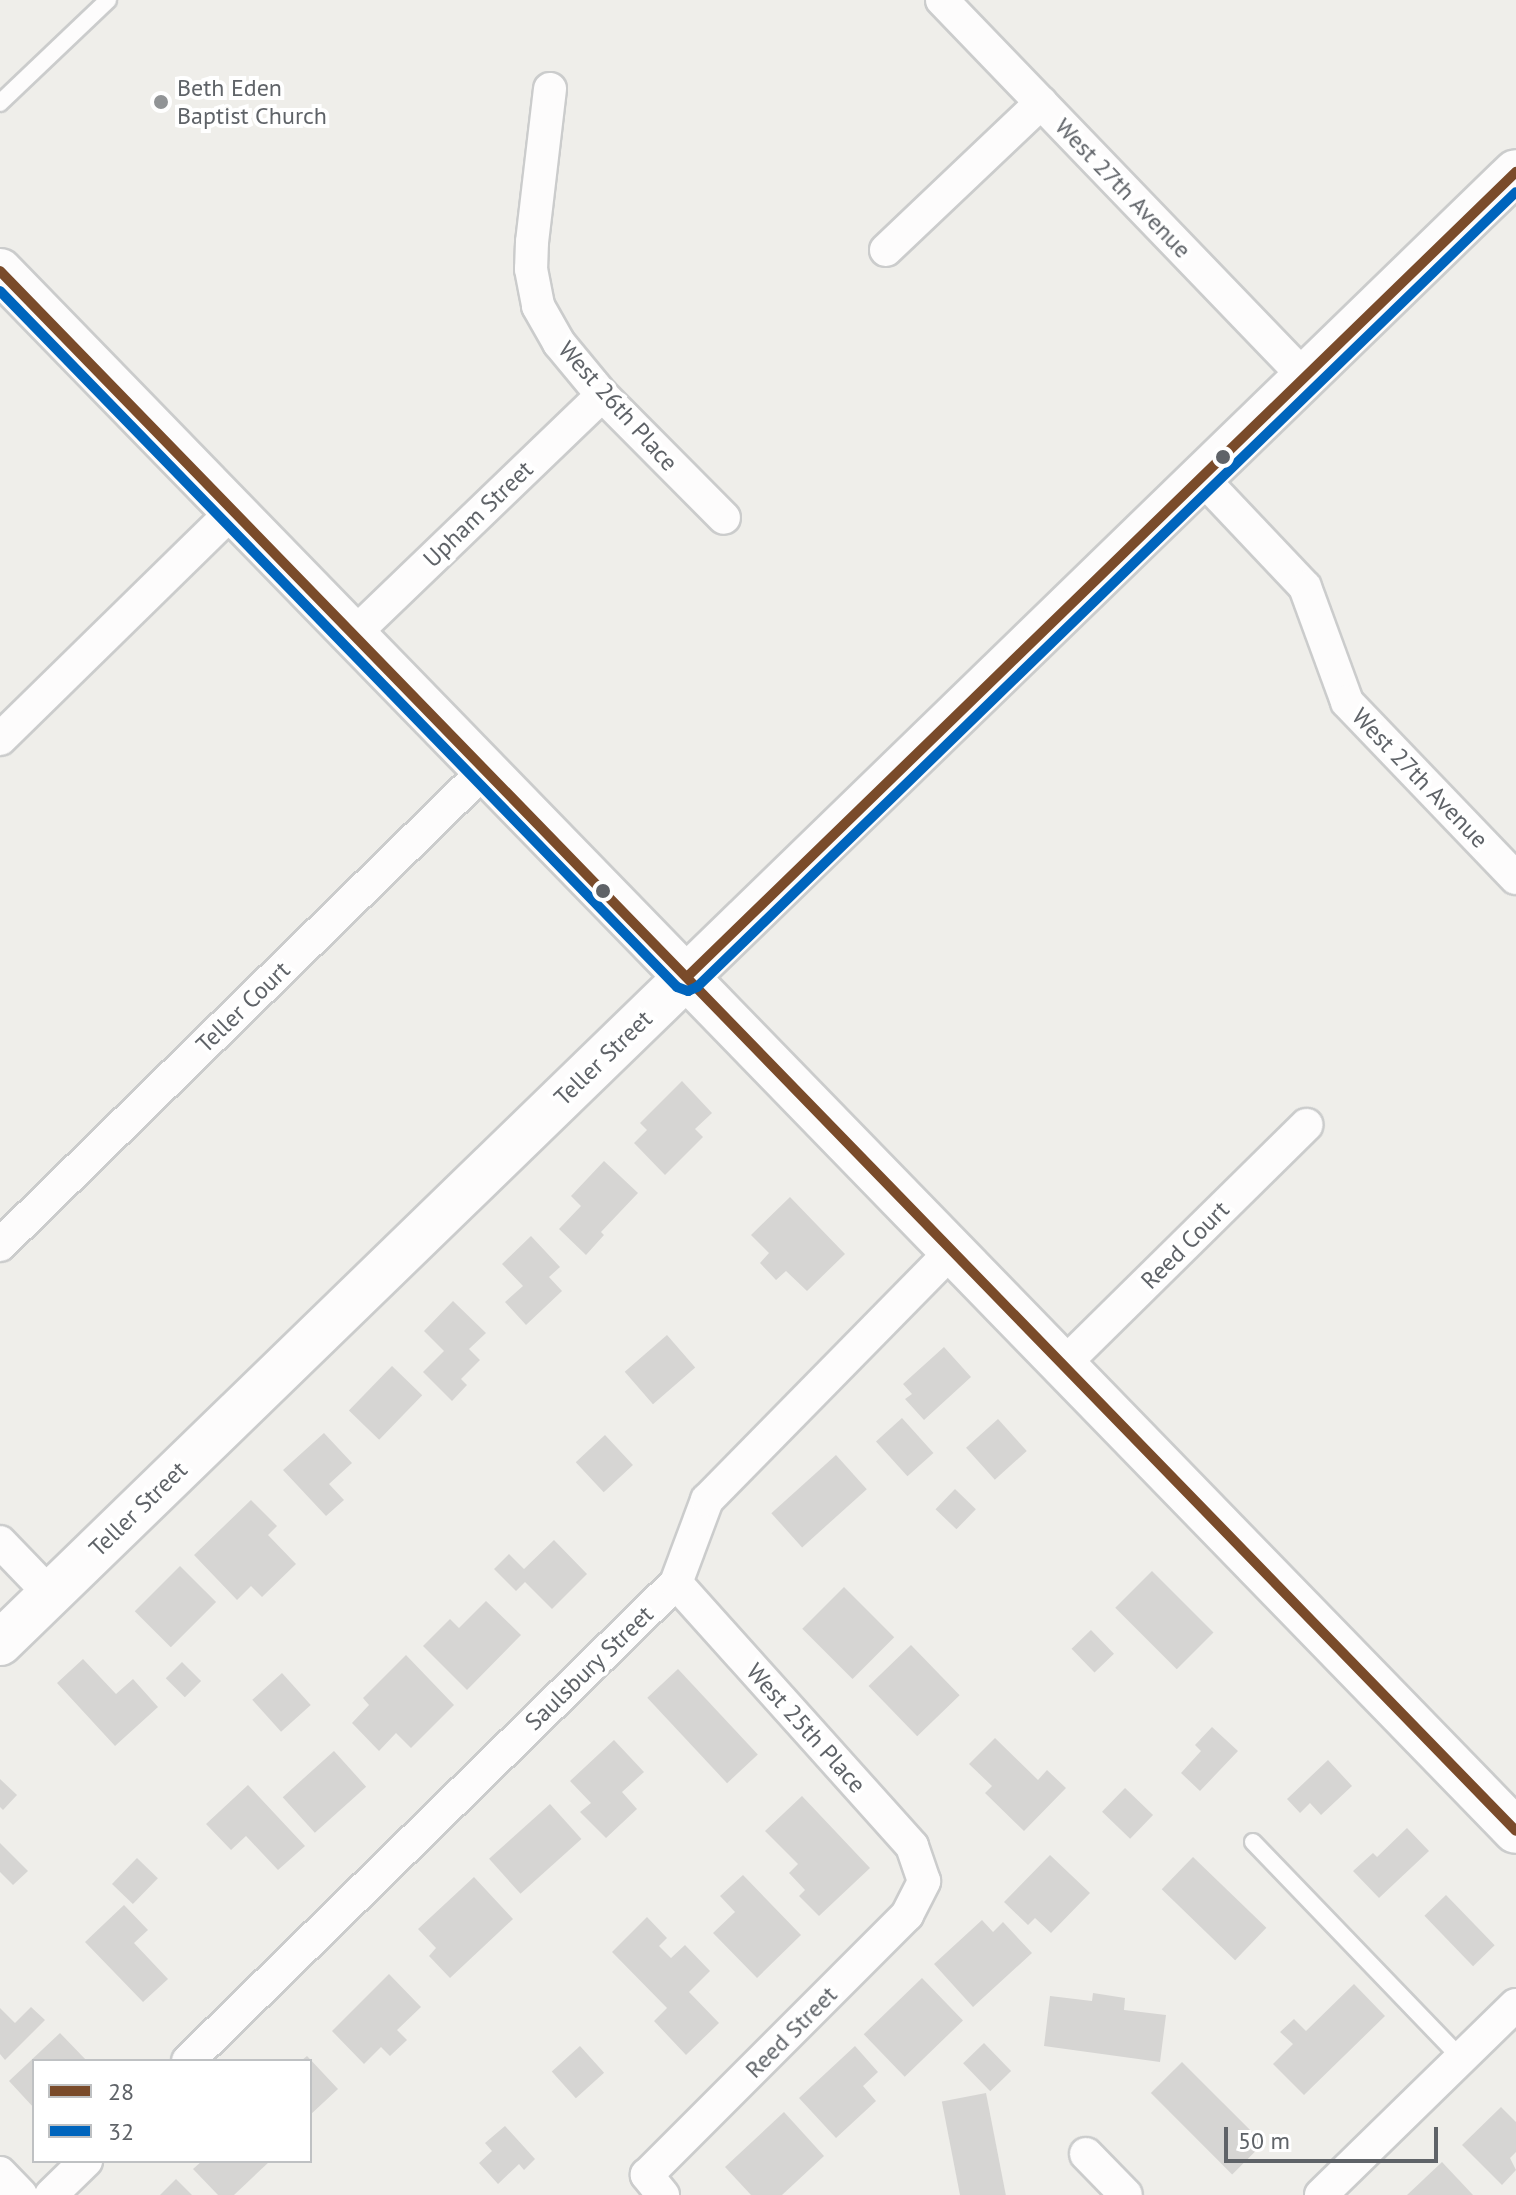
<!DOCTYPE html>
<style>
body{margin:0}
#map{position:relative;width:1516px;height:2195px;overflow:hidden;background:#efeeea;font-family:"PT Sans",sans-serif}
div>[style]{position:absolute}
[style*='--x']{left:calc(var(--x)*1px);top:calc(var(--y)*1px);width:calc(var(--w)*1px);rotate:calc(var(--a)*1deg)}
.building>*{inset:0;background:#d6d5d3;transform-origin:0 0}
.roads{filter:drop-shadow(2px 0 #cbcccc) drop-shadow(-2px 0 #cbcccc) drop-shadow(0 2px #cbcccc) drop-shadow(0 -2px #cbcccc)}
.lane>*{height:16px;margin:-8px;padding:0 8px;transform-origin:8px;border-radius:8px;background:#fdfcfc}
.street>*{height:32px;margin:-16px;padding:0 16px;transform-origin:16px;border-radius:16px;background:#fdfcfc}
.secondary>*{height:44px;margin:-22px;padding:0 22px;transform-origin:22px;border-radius:22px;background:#fdfcfc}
.bus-1>*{height:10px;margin:-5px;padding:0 5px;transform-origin:5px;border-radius:5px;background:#7a4b2a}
.bus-2>*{height:10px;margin:-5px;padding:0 5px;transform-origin:5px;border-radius:5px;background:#0065bd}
.dots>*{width:22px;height:22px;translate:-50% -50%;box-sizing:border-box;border:4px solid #fff;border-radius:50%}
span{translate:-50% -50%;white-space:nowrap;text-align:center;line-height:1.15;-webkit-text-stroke:8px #fff;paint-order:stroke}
.poi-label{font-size:24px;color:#5f6368}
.left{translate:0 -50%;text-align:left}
.street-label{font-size:24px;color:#5f6368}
.legend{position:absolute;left:32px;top:2059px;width:280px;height:104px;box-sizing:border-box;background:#fff;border:2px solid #bfc1c3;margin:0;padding:10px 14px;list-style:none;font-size:24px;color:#5f6368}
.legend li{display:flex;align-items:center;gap:16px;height:40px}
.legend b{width:40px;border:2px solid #bfc1c3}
.scale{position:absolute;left:1224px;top:2127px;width:214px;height:36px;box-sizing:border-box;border:4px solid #5f6368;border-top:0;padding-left:10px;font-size:24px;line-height:28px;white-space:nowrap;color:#5f6368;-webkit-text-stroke:6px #fff;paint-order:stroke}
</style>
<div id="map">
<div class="building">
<div style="clip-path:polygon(682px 1081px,712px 1113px,695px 1129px,703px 1137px,665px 1175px,634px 1143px,647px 1130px,640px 1123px)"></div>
<div style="clip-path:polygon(604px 1161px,638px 1193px,601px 1232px,604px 1235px,586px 1255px,559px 1229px,581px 1206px,571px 1196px)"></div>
<div style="clip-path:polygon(790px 1197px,845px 1254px,807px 1291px,786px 1271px,776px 1280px,760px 1263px,769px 1253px,751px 1235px)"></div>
<div style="clip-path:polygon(531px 1236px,560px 1267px,549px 1277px,562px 1291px,526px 1325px,505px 1302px,523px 1286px,502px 1264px)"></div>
<div style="clip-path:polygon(453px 1301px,486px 1333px,469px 1349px,480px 1360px,461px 1379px,467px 1385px,452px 1401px,423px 1372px,444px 1351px,424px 1331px)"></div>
<div style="left:667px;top:1335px;width:43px;height:56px;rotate:49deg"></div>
<div style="clip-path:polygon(944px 1347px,971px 1377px,924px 1420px,905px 1399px,912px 1394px,903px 1384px)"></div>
<div style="left:392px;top:1366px;width:42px;height:62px;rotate:44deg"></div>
<div style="left:902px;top:1418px;width:47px;height:35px;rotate:48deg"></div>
<div style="left:998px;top:1419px;width:43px;height:43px;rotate:48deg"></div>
<div style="clip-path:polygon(324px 1433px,352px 1463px,329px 1484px,344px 1500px,326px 1516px,283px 1470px)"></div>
<div style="left:605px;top:1435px;width:41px;height:40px;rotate:47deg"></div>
<div style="left:836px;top:1455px;width:46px;height:87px;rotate:48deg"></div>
<div style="left:955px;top:1489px;width:29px;height:28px;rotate:44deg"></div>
<div style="clip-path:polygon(251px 1500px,277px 1526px,268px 1535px,296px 1564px,262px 1597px,251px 1586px,237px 1600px,194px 1555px)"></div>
<div style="clip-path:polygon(554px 1540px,587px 1574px,552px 1609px,525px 1582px,516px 1591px,494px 1569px,509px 1554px,524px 1569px)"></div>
<div style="left:180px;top:1566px;width:51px;height:64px;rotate:45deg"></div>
<div style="left:1152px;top:1571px;width:87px;height:52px;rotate:45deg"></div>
<div style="left:844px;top:1587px;width:71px;height:59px;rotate:45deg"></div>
<div style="clip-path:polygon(486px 1601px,521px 1635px,467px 1690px,423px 1646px,450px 1619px,459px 1628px)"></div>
<div style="left:1091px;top:1630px;width:33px;height:27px;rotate:46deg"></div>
<div style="left:911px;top:1645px;width:70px;height:59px;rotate:46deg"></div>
<div style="clip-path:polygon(406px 1655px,454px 1705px,411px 1748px,396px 1733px,379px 1751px,352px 1723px,369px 1705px,363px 1698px)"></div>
<div style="clip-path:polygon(83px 1659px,116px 1694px,133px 1679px,158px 1707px,115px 1746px,57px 1683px)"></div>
<div style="left:182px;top:1662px;width:27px;height:23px;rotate:45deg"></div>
<div style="left:678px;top:1669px;width:117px;height:42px;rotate:47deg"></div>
<div style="left:282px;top:1673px;width:43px;height:40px;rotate:48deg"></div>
<div style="clip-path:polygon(1212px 1727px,1238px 1751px,1200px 1791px,1181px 1773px,1201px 1751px,1195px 1745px)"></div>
<div style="clip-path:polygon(995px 1738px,1038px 1780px,1047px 1770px,1066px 1788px,1024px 1831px,985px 1793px,992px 1786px,969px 1764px)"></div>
<div style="clip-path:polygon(614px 1740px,644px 1772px,622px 1792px,637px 1809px,606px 1838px,580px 1812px,591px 1803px,570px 1781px)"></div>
<div style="left:334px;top:1751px;width:48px;height:69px;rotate:48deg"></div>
<div style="clip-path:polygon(1328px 1760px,1352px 1786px,1321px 1815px,1310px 1803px,1300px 1813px,1287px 1799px)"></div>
<div style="clip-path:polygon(0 1779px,17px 1795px,3px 1810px,0 1807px)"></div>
<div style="clip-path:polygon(248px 1785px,305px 1846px,278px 1870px,246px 1836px,231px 1850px,206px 1824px)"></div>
<div style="left:1125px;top:1788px;width:39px;height:33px;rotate:44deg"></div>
<div style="clip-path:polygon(802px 1796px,870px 1868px,819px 1916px,799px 1896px,805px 1890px,789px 1873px,798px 1864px,765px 1831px)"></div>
<div style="left:550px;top:1804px;width:47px;height:82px;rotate:48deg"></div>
<div style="clip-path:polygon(1407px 1828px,1429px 1851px,1379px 1898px,1353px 1871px,1373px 1853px,1377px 1857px)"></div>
<div style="clip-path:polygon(0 1843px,28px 1871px,13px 1885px,0 1872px)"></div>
<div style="clip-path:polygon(1050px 1855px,1090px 1893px,1051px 1933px,1035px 1918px,1028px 1925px,1004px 1902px)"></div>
<div style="left:1193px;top:1857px;width:102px;height:45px;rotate:44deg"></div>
<div style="left:137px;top:1858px;width:29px;height:36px;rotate:44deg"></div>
<div style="clip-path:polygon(743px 1875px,801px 1935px,757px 1978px,713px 1933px,735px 1912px,720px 1896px)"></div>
<div style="clip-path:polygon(474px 1877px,513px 1919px,450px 1978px,429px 1956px,436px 1948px,418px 1929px)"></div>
<div style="left:1446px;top:1895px;width:70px;height:30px;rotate:46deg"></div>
<div style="clip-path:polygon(124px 1905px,148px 1930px,134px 1943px,168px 1979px,143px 2002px,85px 1942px)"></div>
<div style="clip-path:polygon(647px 1917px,667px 1938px,659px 1946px,671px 1958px,685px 1945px,710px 1971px,689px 1992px,719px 2023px,686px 2055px,654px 2021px,667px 2008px,612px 1952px)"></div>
<div style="clip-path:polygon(982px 1920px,993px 1932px,1003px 1922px,1032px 1953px,973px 2007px,934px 1964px)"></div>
<div style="clip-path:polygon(389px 1974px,421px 2007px,397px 2030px,407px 2040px,390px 2056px,381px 2047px,364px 2064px,332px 2031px)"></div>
<div style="left:922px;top:1978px;width:59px;height:81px;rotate:46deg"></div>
<div style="clip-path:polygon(1354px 1984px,1385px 2016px,1304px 2095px,1273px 2064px,1293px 2044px,1280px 2032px,1294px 2019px,1306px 2031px)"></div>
<div style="clip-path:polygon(1093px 1993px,1125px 1998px,1124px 2010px,1166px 2015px,1160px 2062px,1044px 2046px,1050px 1996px,1092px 2001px)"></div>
<div style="clip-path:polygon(31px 2007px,45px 2020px,5px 2060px,0 2054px,0 2008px,15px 2023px)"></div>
<div style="clip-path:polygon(60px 2033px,87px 2061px,34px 2061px,34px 2108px,9px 2081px)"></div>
<div style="left:984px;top:2043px;width:39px;height:29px;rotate:46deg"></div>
<div style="left:580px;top:2046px;width:36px;height:38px;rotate:48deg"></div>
<div style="clip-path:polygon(855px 2046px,878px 2072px,863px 2086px,876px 2101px,836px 2138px,799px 2098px)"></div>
<div style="clip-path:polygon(307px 2056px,338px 2089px,310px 2115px,310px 2061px,301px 2061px)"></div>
<div style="left:1182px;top:2062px;width:115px;height:44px;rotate:45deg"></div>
<div style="left:986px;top:2093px;width:104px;height:45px;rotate:79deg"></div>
<div style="clip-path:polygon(1501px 2107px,1516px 2122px,1516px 2152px,1510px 2158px,1516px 2170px,1502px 2185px,1462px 2145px)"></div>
<div style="clip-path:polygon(784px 2112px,824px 2156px,782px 2195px,751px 2195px,725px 2167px)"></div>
<div style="clip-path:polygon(505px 2126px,535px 2159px,524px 2170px,519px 2164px,498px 2184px,479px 2163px,492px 2151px,485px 2143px)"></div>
<div style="clip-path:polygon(202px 2161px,270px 2161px,234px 2195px,218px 2195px,193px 2169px)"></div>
<div style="clip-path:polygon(1442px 2162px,1473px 2195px,1407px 2195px)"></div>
<div style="clip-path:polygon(176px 2179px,192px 2195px,160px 2195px)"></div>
</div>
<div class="roads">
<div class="lane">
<div style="--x:0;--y:103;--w:149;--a:-43.6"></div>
<div style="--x:1253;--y:1842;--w:300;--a:46.1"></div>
</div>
<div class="street">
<div style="--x:942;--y:0;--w:522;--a:46.09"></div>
<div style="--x:550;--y:89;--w:154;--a:96.7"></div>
<div style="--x:532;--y:242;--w:27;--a:92"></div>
<div style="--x:531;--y:269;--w:38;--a:79"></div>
<div style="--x:538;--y:306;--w:43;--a:60.4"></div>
<div style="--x:559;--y:343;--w:67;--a:50.4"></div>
<div style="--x:602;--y:395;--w:173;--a:45.2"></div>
<div style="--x:886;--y:250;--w:214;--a:-43.5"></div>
<div style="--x:1201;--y:477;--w:151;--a:46.6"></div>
<div style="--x:1305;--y:587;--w:122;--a:69.9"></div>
<div style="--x:1347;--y:702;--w:244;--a:46.2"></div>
<div style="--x:355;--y:633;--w:343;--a:-43.9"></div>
<div style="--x:0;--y:739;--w:327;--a:-44.4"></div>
<div style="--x:0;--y:1245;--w:680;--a:-44.4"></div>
<div style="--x:1063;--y:1365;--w:342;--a:-44.6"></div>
<div style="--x:0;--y:1542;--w:72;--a:46.1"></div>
<div style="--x:188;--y:2061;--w:683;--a:-44.41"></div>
<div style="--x:676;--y:1583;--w:89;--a:-69.5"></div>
<div style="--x:707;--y:1500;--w:351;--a:-45.5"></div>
<div style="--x:1086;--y:2154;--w:57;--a:45.7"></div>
<div style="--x:0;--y:2173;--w:30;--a:46"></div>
<div style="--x:51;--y:2195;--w:49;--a:-44.2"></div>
<div style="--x:663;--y:2195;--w:26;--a:-129"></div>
<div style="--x:647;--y:2175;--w:368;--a:-45"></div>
<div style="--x:907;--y:1915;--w:38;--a:-63"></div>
<div style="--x:924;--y:1881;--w:37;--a:-109"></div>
<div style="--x:912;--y:1846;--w:353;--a:-131.9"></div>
<div style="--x:1321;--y:2195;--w:272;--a:-44.3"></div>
</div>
<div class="secondary">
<div style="--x:0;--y:271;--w:2175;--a:45.82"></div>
<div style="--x:0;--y:1643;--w:2112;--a:-44.14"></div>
</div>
</div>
<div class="bus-1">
<div style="--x:0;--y:271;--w:2175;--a:45.82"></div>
<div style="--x:687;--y:977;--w:1156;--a:-44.16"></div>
</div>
<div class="bus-2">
<div style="--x:0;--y:291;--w:971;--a:45.79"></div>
<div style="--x:677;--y:987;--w:12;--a:20"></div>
<div style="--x:688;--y:991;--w:10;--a:-24"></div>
<div style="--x:697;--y:987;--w:1141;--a:-44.15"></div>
</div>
<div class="dots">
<div style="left:161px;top:102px;background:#919496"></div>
<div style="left:1223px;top:457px;background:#5f6368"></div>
<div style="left:603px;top:891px;background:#5f6368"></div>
</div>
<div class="poi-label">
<span class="left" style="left:177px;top:102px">Beth Eden<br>Baptist Church</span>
</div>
<div class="street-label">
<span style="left:1123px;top:188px;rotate:46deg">West 27th Avenue</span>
<span style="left:618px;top:406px;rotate:48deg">West 26th Place</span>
<span style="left:478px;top:514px;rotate:-44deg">Upham Street</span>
<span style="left:1420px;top:778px;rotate:46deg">West 27th Avenue</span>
<span style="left:243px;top:1007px;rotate:-44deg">Teller Court</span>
<span style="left:603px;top:1058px;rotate:-44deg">Teller Street</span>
<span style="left:1185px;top:1245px;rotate:-45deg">Reed Court</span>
<span style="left:138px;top:1509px;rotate:-44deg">Teller Street</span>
<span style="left:589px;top:1668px;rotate:-44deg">Saulsbury Street</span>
<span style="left:806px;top:1728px;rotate:48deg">West 25th Place</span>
<span style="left:791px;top:2032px;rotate:-45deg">Reed Street</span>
</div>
<ul class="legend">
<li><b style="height:10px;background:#7a4b2a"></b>28</li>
<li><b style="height:10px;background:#0065bd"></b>32</li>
</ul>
<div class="scale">50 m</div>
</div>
